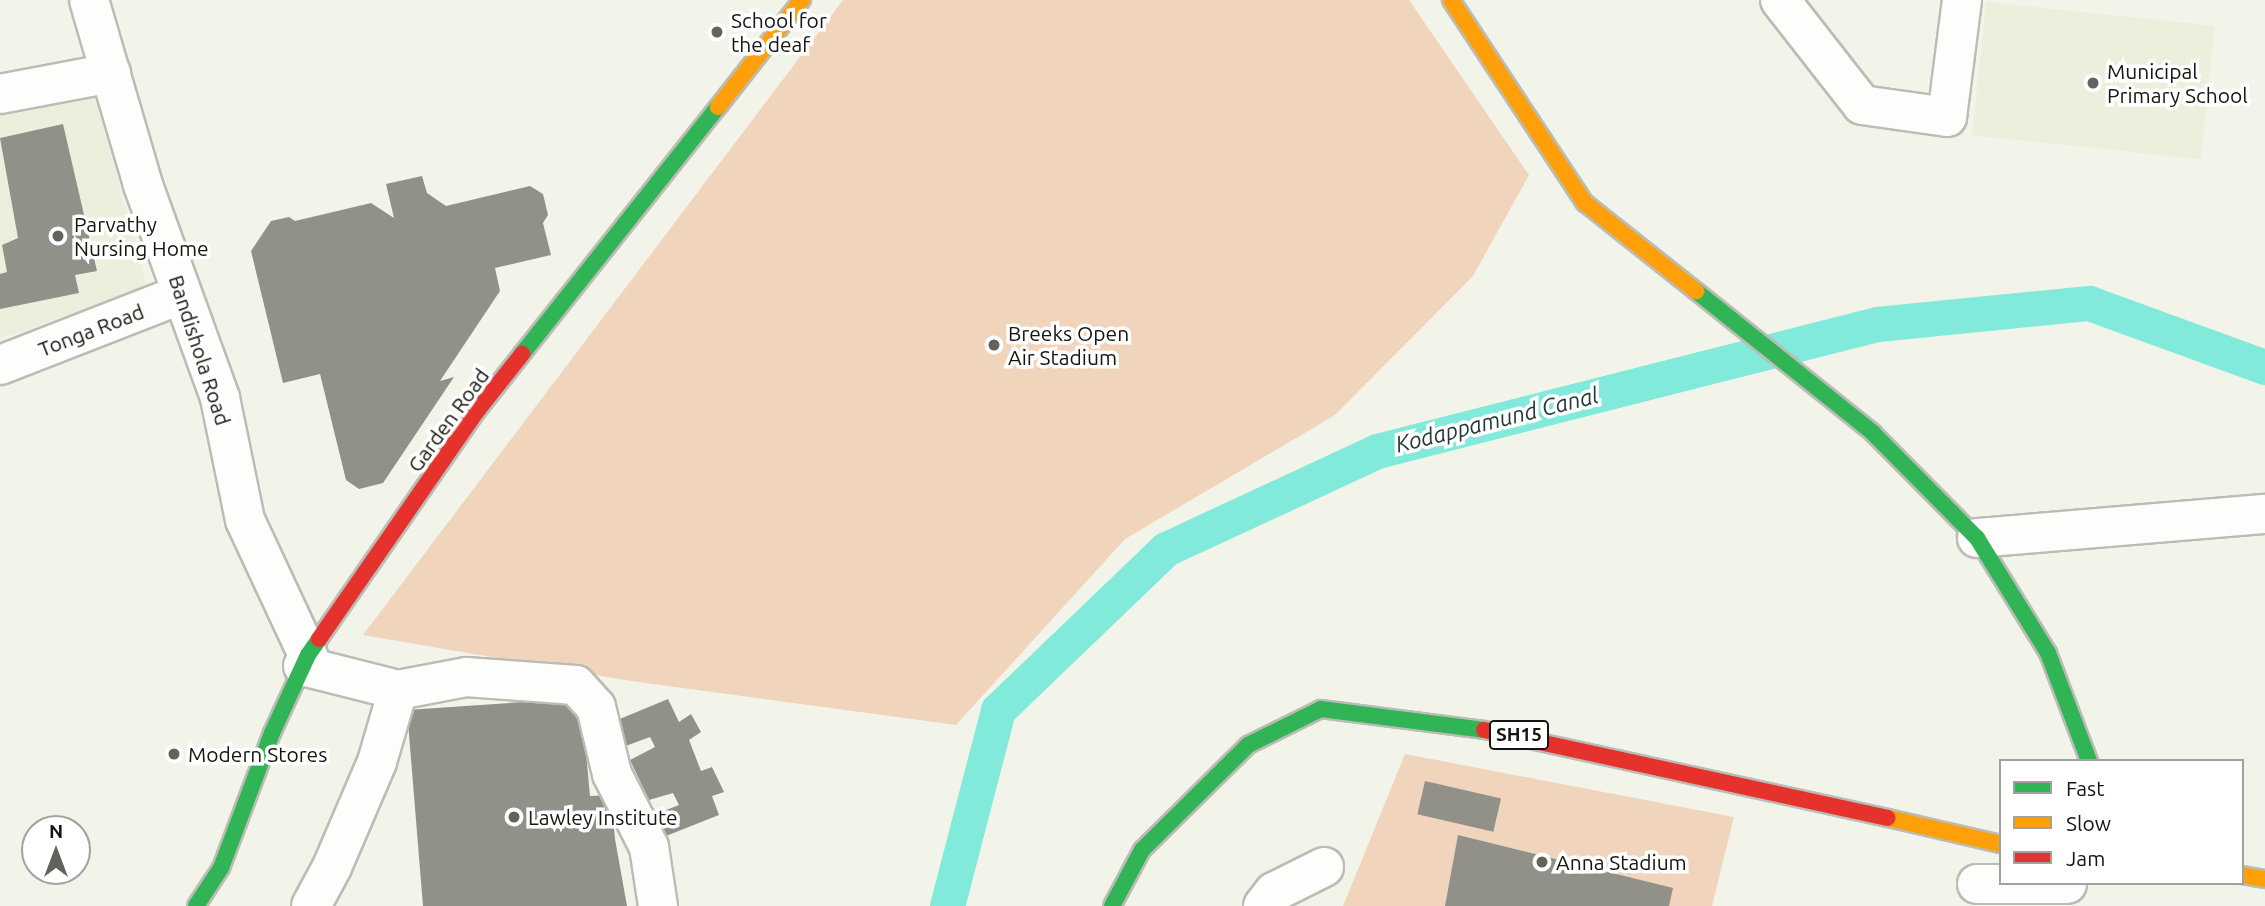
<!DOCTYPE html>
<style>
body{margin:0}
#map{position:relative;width:2265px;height:906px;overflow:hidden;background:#f2f4ea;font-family:Ubuntu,sans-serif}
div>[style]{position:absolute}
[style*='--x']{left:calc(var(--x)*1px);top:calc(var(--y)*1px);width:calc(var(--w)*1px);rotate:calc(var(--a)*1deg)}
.built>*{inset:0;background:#ebefdc;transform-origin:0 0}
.green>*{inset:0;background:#f0d4bc}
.canal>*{height:35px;margin:-17.5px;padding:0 17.5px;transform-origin:17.5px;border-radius:17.5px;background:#81eada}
.building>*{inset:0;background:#929189;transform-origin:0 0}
.roads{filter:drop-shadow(2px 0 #bbbcb5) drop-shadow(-2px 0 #bbbcb5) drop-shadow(0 2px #bbbcb5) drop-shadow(0 -2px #bbbcb5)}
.street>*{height:38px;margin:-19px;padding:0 19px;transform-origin:19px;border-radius:19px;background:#fdfdfc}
.fast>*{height:16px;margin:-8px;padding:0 8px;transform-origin:8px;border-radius:8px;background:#30b455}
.slow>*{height:16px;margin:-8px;padding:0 8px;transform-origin:8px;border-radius:8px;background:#ff9f0a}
.jam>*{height:16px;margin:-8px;padding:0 8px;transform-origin:8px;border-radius:8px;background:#e5322d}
.dots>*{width:19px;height:19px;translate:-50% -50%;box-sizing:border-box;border:4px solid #fff;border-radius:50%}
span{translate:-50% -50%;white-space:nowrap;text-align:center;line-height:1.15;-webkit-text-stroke:7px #fff;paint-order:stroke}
.shield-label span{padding:2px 5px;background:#fff;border:2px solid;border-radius:5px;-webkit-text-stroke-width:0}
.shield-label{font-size:19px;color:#14160f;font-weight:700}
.poi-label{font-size:21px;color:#14160f}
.left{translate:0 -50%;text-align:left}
.street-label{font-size:21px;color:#14160f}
.water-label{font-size:23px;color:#233c38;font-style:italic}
.legend{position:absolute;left:1999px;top:759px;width:245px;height:126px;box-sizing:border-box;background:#fff;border:2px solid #a1a29f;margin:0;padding:9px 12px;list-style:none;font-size:21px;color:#14160f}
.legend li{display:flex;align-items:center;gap:14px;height:35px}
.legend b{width:35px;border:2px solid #a1a29f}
.north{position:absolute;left:21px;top:815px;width:70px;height:70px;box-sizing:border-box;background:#fff;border:2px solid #a1a29f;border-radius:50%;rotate:0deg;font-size:19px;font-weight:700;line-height:28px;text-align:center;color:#14160f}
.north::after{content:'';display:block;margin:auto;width:24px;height:32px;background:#62645c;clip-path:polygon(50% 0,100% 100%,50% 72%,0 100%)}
</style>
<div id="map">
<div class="built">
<div style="left:1986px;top:2px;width:230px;height:134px;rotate:6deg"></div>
<div style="clip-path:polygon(95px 97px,147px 287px,0 339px,0 115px)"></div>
</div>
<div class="green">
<div style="clip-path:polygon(843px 0,1409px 0,1529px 175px,1473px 276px,1335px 415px,1125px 539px,956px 725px,631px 681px,363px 635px)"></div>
<div style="clip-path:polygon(1405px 754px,1734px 817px,1712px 906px,1343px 906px)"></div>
</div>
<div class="canal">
<div style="--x:947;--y:906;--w:203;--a:-75.4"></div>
<div style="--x:998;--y:710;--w:233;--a:-43.8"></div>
<div style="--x:1166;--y:549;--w:233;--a:-24.9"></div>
<div style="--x:1377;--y:451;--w:516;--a:-14.25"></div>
<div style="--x:1877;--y:324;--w:213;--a:-5.7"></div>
<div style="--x:2089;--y:303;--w:187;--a:20"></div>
</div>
<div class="building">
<div style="clip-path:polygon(63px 124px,97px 271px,75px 275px,79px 293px,0 309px,0 274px,7px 272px,2px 245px,18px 238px,0 138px)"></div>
<div style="clip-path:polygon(422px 176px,427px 193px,446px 206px,530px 186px,543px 194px,548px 215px,543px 223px,551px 255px,495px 268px,500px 291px,440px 381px,454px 377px,383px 483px,359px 489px,346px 480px,320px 374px,283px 383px,251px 251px,271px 221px,289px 217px,295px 221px,371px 203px,394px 218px,386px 184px)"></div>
<div style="clip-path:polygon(581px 698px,590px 796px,611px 795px,615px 839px,627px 906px,423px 906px,407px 710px)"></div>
<div style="clip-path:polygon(668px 699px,679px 722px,691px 714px,701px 732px,689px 740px,701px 771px,712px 767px,724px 792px,712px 796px,719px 815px,666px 836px,656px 814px,679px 805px,673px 793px,649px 800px,630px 760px,655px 747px,650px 737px,623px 747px,615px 721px)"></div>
<div style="left:1425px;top:781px;width:78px;height:34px;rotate:13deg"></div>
<div style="clip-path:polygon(1458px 835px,1673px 888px,1669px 906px,1445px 906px)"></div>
</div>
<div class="roads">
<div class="street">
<div style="--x:89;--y:0;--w:193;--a:73.7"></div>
<div style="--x:143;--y:185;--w:226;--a:70.1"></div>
<div style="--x:220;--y:398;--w:125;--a:78.4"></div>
<div style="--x:245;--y:520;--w:149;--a:65"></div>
<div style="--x:1780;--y:0;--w:133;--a:52"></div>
<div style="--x:1862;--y:105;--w:86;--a:8"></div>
<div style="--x:1947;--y:117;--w:118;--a:-82.7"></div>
<div style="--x:0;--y:94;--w:113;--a:-10.7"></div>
<div style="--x:0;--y:365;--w:195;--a:-21.3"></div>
<div style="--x:1977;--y:538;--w:289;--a:-4.8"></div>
<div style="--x:303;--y:666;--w:98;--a:14.2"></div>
<div style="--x:398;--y:690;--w:75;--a:106.3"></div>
<div style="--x:377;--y:762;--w:114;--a:113.2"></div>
<div style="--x:332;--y:867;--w:44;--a:118.3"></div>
<div style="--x:398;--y:690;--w:69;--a:-10.8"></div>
<div style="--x:466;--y:677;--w:110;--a:4.2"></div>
<div style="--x:576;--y:685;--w:30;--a:48"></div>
<div style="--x:596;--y:707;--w:69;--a:76.6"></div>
<div style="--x:612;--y:774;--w:82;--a:63.1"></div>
<div style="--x:649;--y:847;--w:60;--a:81.3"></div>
<div style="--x:1977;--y:884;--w:90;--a:0"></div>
<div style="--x:1263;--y:906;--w:18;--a:-52"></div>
<div style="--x:1274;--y:892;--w:56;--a:-26.6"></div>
</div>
<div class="fast">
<div style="--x:1696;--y:291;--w:226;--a:38.7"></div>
<div style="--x:1872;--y:432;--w:149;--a:45.3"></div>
<div style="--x:1977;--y:538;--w:135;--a:58.3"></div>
<div style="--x:2048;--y:653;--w:116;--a:69.2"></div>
<div style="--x:522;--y:354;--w:315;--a:-51.6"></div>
<div style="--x:196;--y:906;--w:45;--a:-56.7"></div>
<div style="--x:221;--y:868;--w:144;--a:-69.3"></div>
<div style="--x:272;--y:733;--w:86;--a:-65.2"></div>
<div style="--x:308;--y:655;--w:19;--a:-55"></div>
<div style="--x:1112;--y:906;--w:64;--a:-61.8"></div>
<div style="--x:1142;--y:850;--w:149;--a:-44.7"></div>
<div style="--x:1248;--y:745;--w:81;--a:-26.3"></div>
<div style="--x:1321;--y:709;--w:164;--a:7.3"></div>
</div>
<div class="slow">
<div style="--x:1451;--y:0;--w:243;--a:56.6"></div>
<div style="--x:1585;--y:203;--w:142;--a:38.4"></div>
<div style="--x:718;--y:107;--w:136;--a:-51.9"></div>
<div style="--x:1888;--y:818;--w:116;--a:13"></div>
<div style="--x:2242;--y:875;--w:23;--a:10"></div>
</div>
<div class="jam">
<div style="--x:319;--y:639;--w:277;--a:-55.3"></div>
<div style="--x:477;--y:411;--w:73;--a:-51.7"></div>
<div style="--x:1484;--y:730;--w:413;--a:12.3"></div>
</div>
</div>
<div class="dots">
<div style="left:717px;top:32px;background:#62645c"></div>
<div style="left:2093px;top:83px;background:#62645c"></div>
<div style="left:58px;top:236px;background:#62645c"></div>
<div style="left:994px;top:345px;background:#62645c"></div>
<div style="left:174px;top:754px;background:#62645c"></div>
<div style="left:514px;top:817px;background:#62645c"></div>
<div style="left:1542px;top:862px;background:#62645c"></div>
</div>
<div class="shield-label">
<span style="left:1519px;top:735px">SH15</span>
</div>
<div class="poi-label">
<span class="left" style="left:731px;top:32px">School for<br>the deaf</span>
<span class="left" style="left:2107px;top:83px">Municipal<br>Primary School</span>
<span class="left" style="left:74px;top:236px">Parvathy<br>Nursing Home</span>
<span class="left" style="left:1008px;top:345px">Breeks Open<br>Air Stadium</span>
<span class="left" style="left:188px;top:754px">Modern Stores</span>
<span class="left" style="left:528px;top:817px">Lawley Institute</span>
<span class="left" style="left:1556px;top:862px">Anna Stadium</span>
</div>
<div class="street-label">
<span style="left:91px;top:330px;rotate:-21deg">Tonga Road</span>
<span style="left:200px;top:350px;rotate:72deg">Bandishola Road</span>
<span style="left:448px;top:420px;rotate:-54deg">Garden Road</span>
</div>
<div class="water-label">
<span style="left:1497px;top:420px;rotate:-14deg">Kodappamund Canal</span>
</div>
<ul class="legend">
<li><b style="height:9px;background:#30b455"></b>Fast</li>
<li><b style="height:9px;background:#ff9f0a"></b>Slow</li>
<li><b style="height:9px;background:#e5322d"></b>Jam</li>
</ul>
<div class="north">N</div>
</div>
